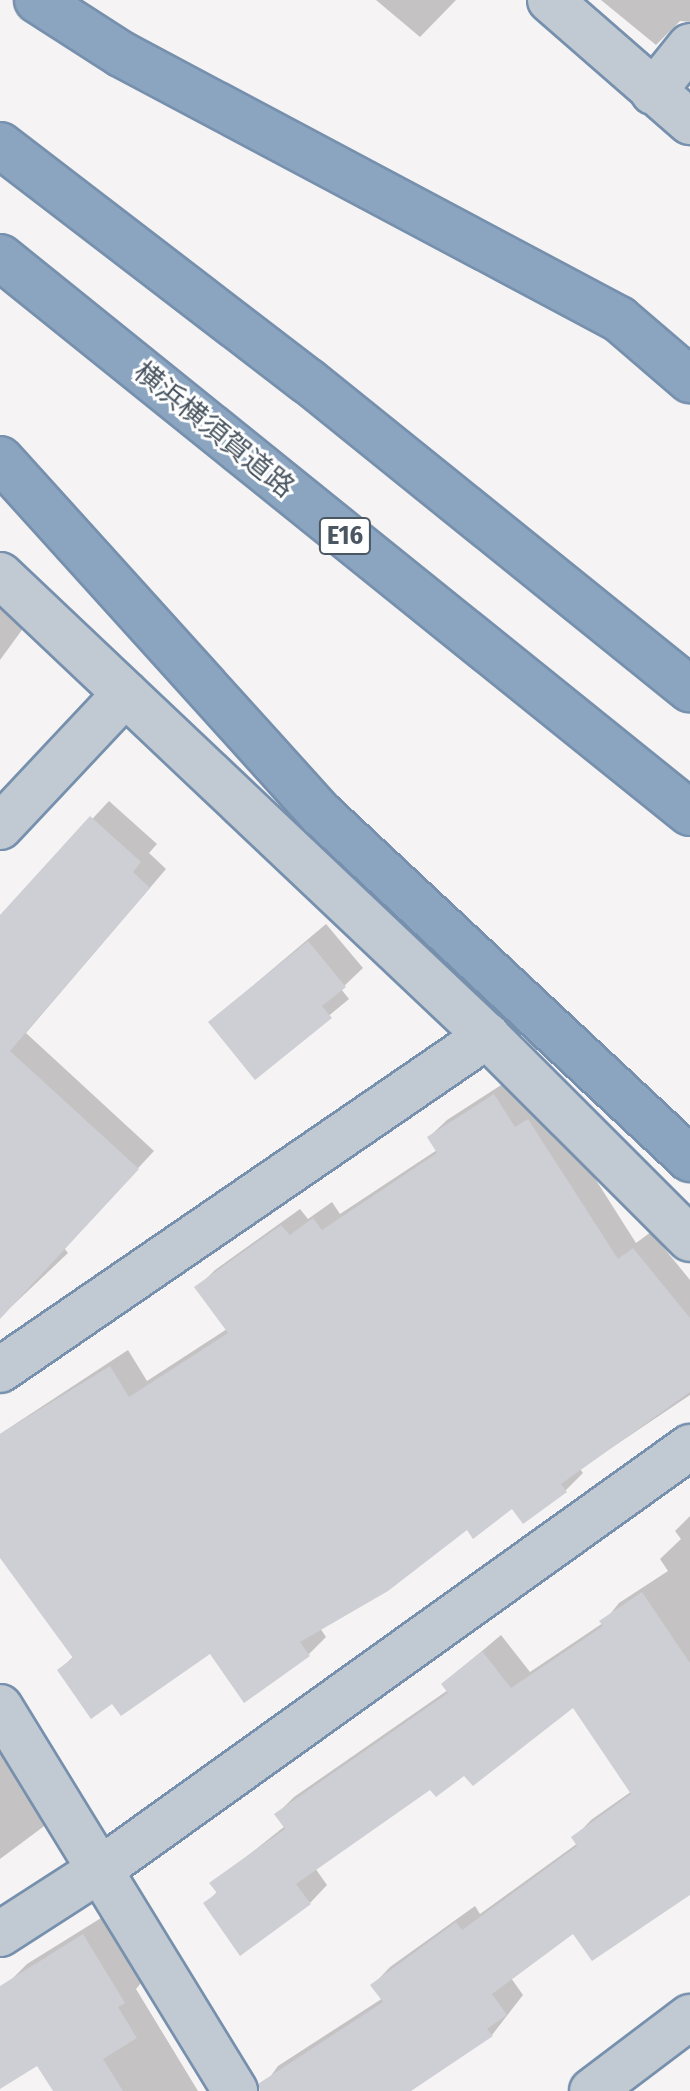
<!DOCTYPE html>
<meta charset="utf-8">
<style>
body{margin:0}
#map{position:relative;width:690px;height:2091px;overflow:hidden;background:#f5f3f3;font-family:"Fira Sans Condensed","Noto Sans JP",sans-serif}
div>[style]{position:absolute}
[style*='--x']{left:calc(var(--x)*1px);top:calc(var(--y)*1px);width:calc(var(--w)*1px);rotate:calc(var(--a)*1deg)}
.shadow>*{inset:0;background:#0003}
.building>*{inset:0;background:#cdcfd5}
.roads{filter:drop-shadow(2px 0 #7690ad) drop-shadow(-2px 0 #7690ad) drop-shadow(0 2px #7690ad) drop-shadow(0 -2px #7690ad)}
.minor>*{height:44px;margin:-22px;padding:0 22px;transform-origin:22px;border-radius:22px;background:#c1cad2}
.motorway>*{height:44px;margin:-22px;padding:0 22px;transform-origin:22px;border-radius:22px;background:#8ba5c1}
span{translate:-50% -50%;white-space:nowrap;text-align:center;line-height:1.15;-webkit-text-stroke:6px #fff;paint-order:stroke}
.shield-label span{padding:2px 6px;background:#fff;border:2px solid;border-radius:6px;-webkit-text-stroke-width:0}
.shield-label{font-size:26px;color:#4a5661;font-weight:700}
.street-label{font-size:28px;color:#4a5661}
</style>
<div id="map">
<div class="shadow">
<div style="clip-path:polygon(376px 0,456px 0,420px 37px)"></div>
<div style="clip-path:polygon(601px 0,690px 0,690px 22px,680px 21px,656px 45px)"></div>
<div style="clip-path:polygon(0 580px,38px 608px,0 660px)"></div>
<div style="clip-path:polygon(109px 801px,157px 844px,149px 853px,166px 869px,26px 1033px,154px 1151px,64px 1248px,68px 1253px,12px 1306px,0 1292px,0 918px)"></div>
<div style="clip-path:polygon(326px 924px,363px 968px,341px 989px,349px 999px,255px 1077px,210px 1022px)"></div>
<div style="clip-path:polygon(512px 1078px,547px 1103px,636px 1243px,651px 1232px,690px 1280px,690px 1395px,580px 1469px,583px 1473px,566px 1490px,524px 1521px,513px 1506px,467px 1527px,320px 1628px,326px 1637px,309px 1654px,210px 1651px,113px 1701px,59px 1670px,74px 1656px,0 1555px,0 1434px,128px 1350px,147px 1381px,227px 1329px,197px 1288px,215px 1270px,300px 1209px,308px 1219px,332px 1202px,340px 1214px,437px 1150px,429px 1137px,447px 1120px)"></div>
<div style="clip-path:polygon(690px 1516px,690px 1888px,573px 1932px,511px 1978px,523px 1995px,492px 2035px,408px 2091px,260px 2091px,278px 2066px,383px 1998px,373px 1985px,390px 1967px,475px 1906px,480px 1914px,578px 1843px,574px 1838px,591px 1820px,632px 1791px,573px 1705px,465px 1773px,431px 1787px,315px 1868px,327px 1885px,310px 1903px,205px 1904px,218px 1891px,212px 1884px,285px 1826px,277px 1814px,294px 1797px,448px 1690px,443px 1684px,501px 1635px,530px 1672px,603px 1623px,619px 1603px,668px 1571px,660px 1559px,681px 1539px,675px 1531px)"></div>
<div style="clip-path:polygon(0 1739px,51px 1821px,0 1859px)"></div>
<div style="clip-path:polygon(101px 1918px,141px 1983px,136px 1989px,198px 2091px,56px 2091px,38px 2063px,0 2087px,0 2015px,9px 1982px,27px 1964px)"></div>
</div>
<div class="building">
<div style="clip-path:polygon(90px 816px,141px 862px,133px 872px,150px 888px,10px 1051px,139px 1169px,0 1319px,0 915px)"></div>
<div style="clip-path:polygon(308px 941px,346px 987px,322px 1006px,332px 1018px,255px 1080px,208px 1022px)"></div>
<div style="clip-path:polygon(494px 1094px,515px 1127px,528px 1119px,618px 1259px,633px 1248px,690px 1318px,690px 1392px,561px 1484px,567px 1492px,523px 1524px,512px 1509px,473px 1539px,467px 1530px,388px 1591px,300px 1642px,310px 1656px,244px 1703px,210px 1654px,121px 1716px,112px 1704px,91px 1719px,57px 1670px,73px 1658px,0 1558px,0 1434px,110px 1366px,129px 1397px,228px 1333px,194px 1287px,281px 1225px,290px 1235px,313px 1218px,322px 1230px,437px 1153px,427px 1137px)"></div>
<div style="clip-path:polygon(642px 1592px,690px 1663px,690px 1895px,592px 1961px,573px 1934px,492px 1994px,507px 2015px,487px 2029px,493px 2036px,411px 2091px,260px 2091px,258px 2084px,383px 2002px,370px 1985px,456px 1922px,462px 1930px,577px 1846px,571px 1837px,631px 1794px,573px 1708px,473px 1786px,464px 1776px,436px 1797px,430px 1790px,296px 1884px,311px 1904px,240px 1956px,203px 1903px,217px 1893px,209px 1883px,285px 1829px,274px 1814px,448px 1693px,441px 1684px,482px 1651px,511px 1688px,603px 1626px,599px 1621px)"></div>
<div style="clip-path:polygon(83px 1934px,125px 2003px,118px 2007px,137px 2038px,103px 2059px,123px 2091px,53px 2091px,37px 2066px,0 2089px,0 1986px)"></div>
</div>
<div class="roads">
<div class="minor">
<div style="--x:550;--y:0;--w:186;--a:41.1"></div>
<div style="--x:653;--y:92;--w:59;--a:-51.2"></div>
<div style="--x:0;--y:575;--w:671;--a:43.43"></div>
<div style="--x:487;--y:1036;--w:287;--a:45"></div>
<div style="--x:0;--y:827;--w:183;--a:-46.8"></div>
<div style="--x:0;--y:1370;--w:591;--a:-34.44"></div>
<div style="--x:0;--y:1707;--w:450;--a:58.5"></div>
<div style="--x:0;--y:1934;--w:120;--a:-32.8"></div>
<div style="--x:101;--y:1869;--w:725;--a:-35.62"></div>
<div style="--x:592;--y:2091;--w:123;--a:-37.1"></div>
</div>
<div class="motorway">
<div style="--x:37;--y:0;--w:100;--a:32.7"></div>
<div style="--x:121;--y:54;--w:564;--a:28.02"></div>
<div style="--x:619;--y:319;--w:94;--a:40.7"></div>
<div style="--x:0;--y:145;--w:388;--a:37.5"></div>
<div style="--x:308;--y:381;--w:491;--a:38.9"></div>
<div style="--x:0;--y:257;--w:886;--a:38.86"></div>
<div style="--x:0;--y:459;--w:480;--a:47.9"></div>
<div style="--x:322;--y:815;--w:504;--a:43.07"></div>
</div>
</div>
<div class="shield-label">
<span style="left:345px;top:536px">E16</span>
</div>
<div class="street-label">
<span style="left:214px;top:430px;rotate:39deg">横浜横須賀道路</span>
</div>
</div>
